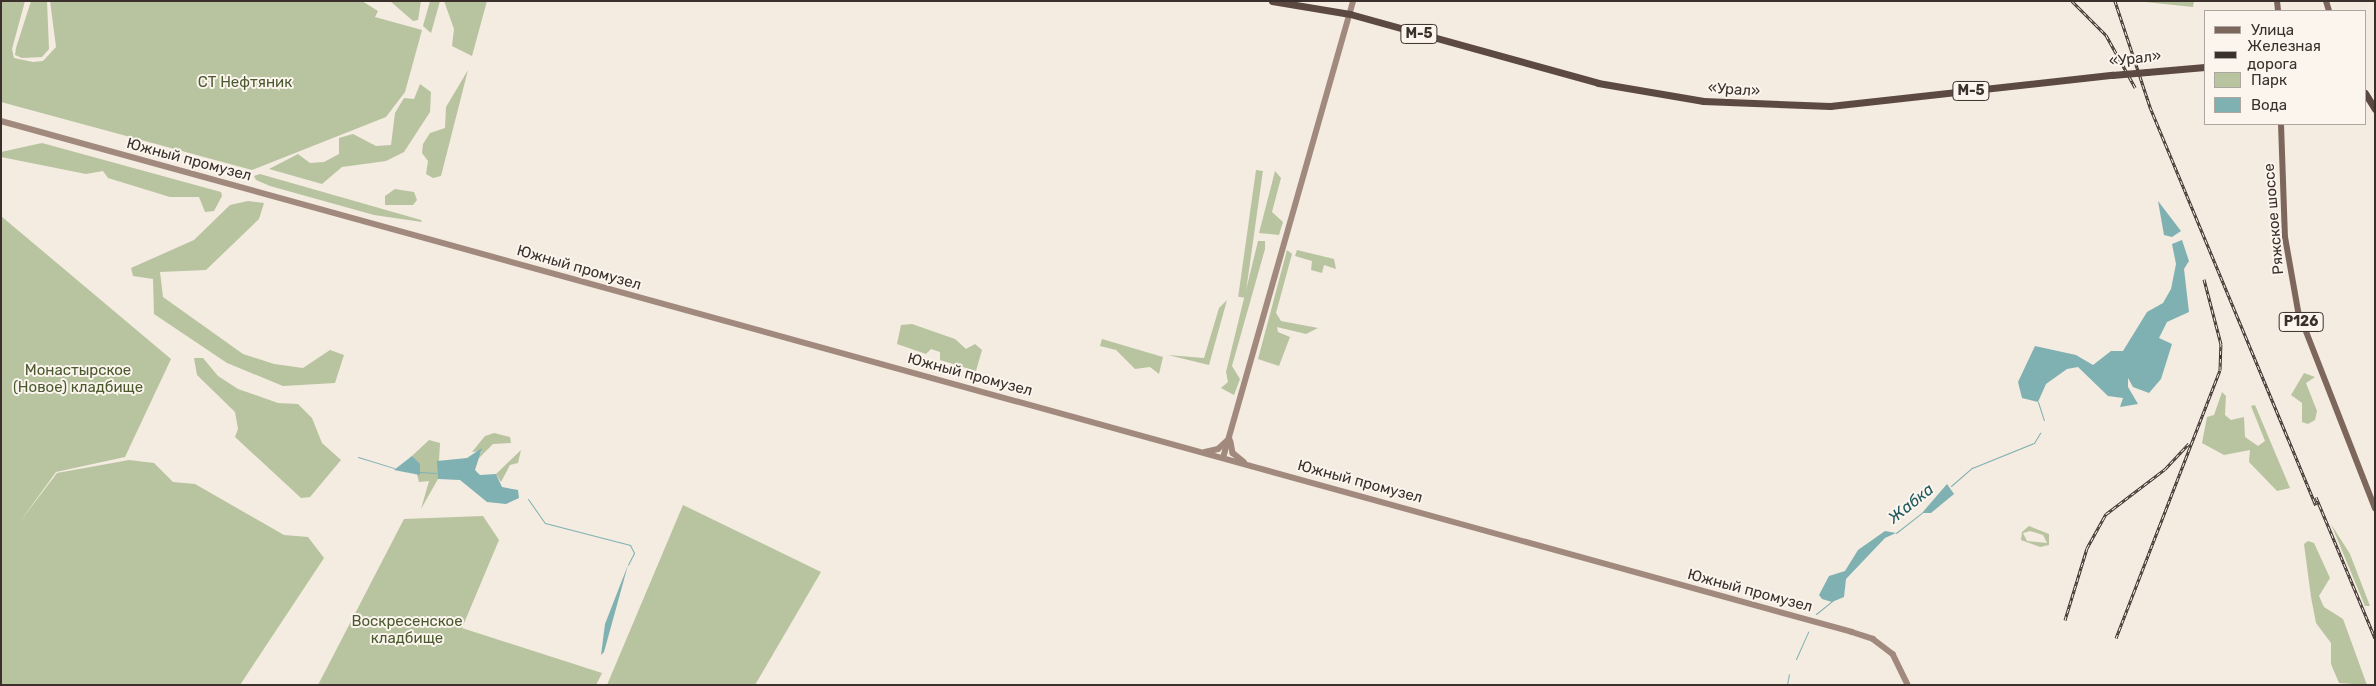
<!DOCTYPE html>
<meta charset="utf-8">
<style>
body{margin:0}
#map{position:relative;width:2376px;height:686px;overflow:hidden;background:#f4ebe1;font-family:Rubik,sans-serif}
div>[style]{position:absolute}
[style*='--x']{left:calc(var(--x)*1px);top:calc(var(--y)*1px);width:calc(var(--w)*1px);rotate:calc(var(--a)*1deg)}
.green>*{inset:0;background:#b8c4a0;transform-origin:0 0}
.water>*{inset:0;background:#7fb0b2}
.stream>*{height:1px;margin:-0.5px;padding:0 0.5px;transform-origin:0.5px;border-radius:0.5px;background:#7fb0b2}
.secondary>*{height:5.5px;margin:-2.75px;padding:0 2.75px;transform-origin:2.75px;border-radius:2.75px;background:#a18a7d}
.primary>*{height:6px;margin:-3px;padding:0 3px;transform-origin:3px;border-radius:3px;background:#7d675c}
.highway>*{height:7px;margin:-3.5px;padding:0 3.5px;transform-origin:3.5px;border-radius:3.5px;background:#5c4a42}
.rail>*{height:3px;margin-top:-1.5px;transform-origin:0;background:repeating-linear-gradient(90deg,#fbf5ee 0 4px,#3b302b 0 8px);box-sizing:border-box;border-block:1px solid #3b302b}
.highway-bridge>*{height:7px;margin:-3.5px;padding:0 3.5px;transform-origin:3.5px;border-radius:3.5px;background:#5c4a42}
span{translate:-50% -50%;white-space:nowrap;text-align:center;line-height:1.15;-webkit-text-stroke:4px #fbf5ee;paint-order:stroke}
.shield-label span{padding:1px 4px;background:#fbf5ee;border:1px solid;border-radius:4px;-webkit-text-stroke-width:0}
.shield-label{font-size:14px;color:#3b302b;font-weight:700}
.street-label{font-size:15px;color:#3b302b}
.park-label{font-size:15px;color:#4a5a2e}
.water-label{font-size:16px;color:#1f5a5e;font-style:italic}
.frame{position:absolute;inset:0;border:2px solid #3b302b;pointer-events:none}
.legend{position:absolute;left:2204px;top:10px;width:162px;height:115px;box-sizing:border-box;background:#fbf5ee;border:1px solid #aea6a0;margin:0;padding:6px 9px;list-style:none;font-size:15px;color:#3b302b}
.legend li{display:flex;align-items:center;gap:10px;height:25px}
.legend b{width:25px;border:1px solid #aea6a0}
</style>
<div id="map">
<div class="green">
<div style="clip-path:polygon(1px 1px,25px 1px,12px 49px,14px 58px,33px 62px,43px 61px,56px 47px,50px 1px,362px 1px,378px 11px,375px 17px,422px 30px,405px 92px,386px 117px,252px 170px,1px 102px)"></div>
<div style="clip-path:polygon(31px 1px,47px 1px,49px 49px,42px 57px,22px 58px,15px 55px,16px 48px)"></div>
<div style="clip-path:polygon(390px 1px,421px 1px,418px 20px,413px 21px)"></div>
<div style="clip-path:polygon(430px 1px,440px 1px,431px 33px,423px 26px)"></div>
<div style="clip-path:polygon(444px 1px,487px 1px,472px 56px,452px 46px,454px 29px)"></div>
<div style="clip-path:polygon(2136px 1px,2194px 1px,2193px 7px)"></div>
<div style="clip-path:polygon(468px 70px,441px 176px,433px 178px,426px 174px,428px 161px,422px 153px,423px 144px,430px 133px,445px 128px,446px 107px)"></div>
<div style="clip-path:polygon(420px 84px,431px 92px,430px 112px,404px 152px,386px 161px,342px 167px,322px 184px,269px 169px,298px 154px,310px 163px,324px 162px,339px 154px,339px 138px,353px 134px,376px 146px,391px 145px,395px 113px,404px 98px,414px 99px)"></div>
<div style="clip-path:polygon(42px 143px,221px 192px,222px 196px,214px 211px,205px 212px,199px 197px,170px 197px,108px 178px,103px 171px,86px 174px,1px 157px,1px 152px)"></div>
<div style="left:1256px;top:170px;width:7px;height:128px;rotate:8deg"></div>
<div style="clip-path:polygon(1275px 171px,1281px 178px,1272px 212px,1283px 222px,1279px 235px,1259px 233px)"></div>
<div style="clip-path:polygon(260px 174px,421px 220px,422px 222px,374px 215px,270px 186px,256px 180px,254px 176px)"></div>
<div style="clip-path:polygon(395px 189px,414px 192px,417px 200px,413px 205px,385px 205px,385px 196px)"></div>
<div style="clip-path:polygon(248px 201px,264px 203px,259px 219px,206px 270px,160px 272px,163px 297px,243px 354px,274px 364px,303px 368px,330px 350px,344px 355px,335px 383px,283px 386px,227px 363px,154px 314px,153px 279px,133px 276px,131px 268px,194px 240px,230px 205px)"></div>
<div style="clip-path:polygon(1px 216px,171px 359px,125px 457px,56px 472px,19px 523px,57px 473px,129px 460px,154px 463px,173px 482px,195px 484px,284px 535px,308px 537px,324px 558px,240px 685px,1px 685px)"></div>
<div style="clip-path:polygon(1258px 241px,1265px 241px,1265px 249px,1232px 366px,1240px 379px,1234px 395px,1221px 388px,1228px 382px,1226px 372px)"></div>
<div style="clip-path:polygon(1287px 250px,1292px 254px,1276px 313px,1281px 321px,1318px 328px,1306px 334px,1277px 327px,1278px 332px,1290px 337px,1279px 366px,1258px 359px)"></div>
<div style="clip-path:polygon(1297px 250px,1334px 259px,1336px 269px,1324px 265px,1322px 273px,1311px 270px,1312px 261px,1295px 256px)"></div>
<div style="clip-path:polygon(1227px 300px,1209px 365px,1168px 355px,1204px 358px,1219px 308px)"></div>
<div style="clip-path:polygon(912px 324px,955px 339px,966px 349px,975px 344px,982px 350px,976px 371px,940px 360px,940px 352px,931px 349px,926px 354px,897px 344px,901px 325px)"></div>
<div style="clip-path:polygon(1102px 339px,1163px 357px,1159px 374px,1150px 367px,1135px 369px,1116px 350px,1100px 346px)"></div>
<div style="clip-path:polygon(194px 358px,203px 358px,218px 376px,238px 389px,278px 403px,298px 404px,312px 418px,322px 443px,341px 460px,310px 497px,301px 498px,235px 437px,238px 429px,235px 412px,197px 375px)"></div>
<div style="clip-path:polygon(2304px 373px,2315px 377px,2306px 383px,2317px 411px,2315px 420px,2308px 424px,2302px 422px,2302px 403px,2291px 395px)"></div>
<div style="clip-path:polygon(2222px 392px,2226px 396px,2225px 415px,2231px 420px,2244px 417px,2245px 437px,2258px 446px,2265px 441px,2251px 406px,2255px 405px,2290px 488px,2277px 491px,2249px 462px,2250px 450px,2224px 455px,2202px 443px,2207px 417px,2214px 415px)"></div>
<div style="clip-path:polygon(494px 433px,510px 437px,511px 443px,493px 444px,474px 463px,482px 451px,472px 452px,485px 436px)"></div>
<div style="clip-path:polygon(429px 440px,440px 443px,438px 479px,421px 509px,429px 481px,419px 482px,412px 456px)"></div>
<div style="clip-path:polygon(521px 450px,518px 463px,510px 465px,501px 482px,496px 474px)"></div>
<div style="clip-path:polygon(683px 505px,821px 572px,755px 685px,607px 685px)"></div>
<div style="clip-path:polygon(483px 516px,499px 540px,462px 628px,602px 673px,596px 685px,318px 685px,404px 519px)"></div>
<div style="clip-path:polygon(2331px 524px,2350px 554px,2370px 606px,2365px 606px)"></div>
<div style="clip-path:polygon(evenodd,2029px 526px,2049px 534px,2049px 545px,2040px 547px,2021px 540px,2022px 532px,2029px 526px,2030px 531px,2043px 535px,2047px 543px,2027px 541px,2023px 533px,2030px 531px)"></div>
<div style="clip-path:polygon(2308px 541px,2314px 543px,2330px 578px,2319px 596px,2324px 607px,2343px 619px,2367px 685px,2339px 683px,2331px 664px,2331px 643px,2316px 623px,2311px 597px,2304px 544px)"></div>
</div>
<div class="water">
<div style="clip-path:polygon(2158px 201px,2181px 231px,2172px 237px,2164px 235px)"></div>
<div style="clip-path:polygon(2182px 240px,2189px 261px,2184px 269px,2189px 312px,2167px 322px,2159px 338px,2172px 344px,2161px 379px,2149px 393px,2133px 387px,2128px 378px,2128px 387px,2138px 404px,2120px 407px,2123px 398px,2108px 396px,2078px 367px,2067px 369px,2046px 384px,2038px 402px,2022px 398px,2018px 382px,2035px 346px,2076px 355px,2093px 365px,2111px 351px,2123px 351px,2147px 312px,2163px 303px,2171px 289px,2176px 264px,2172px 244px)"></div>
<div style="clip-path:polygon(482px 448px,475px 470px,480px 475px,496px 474px,502px 487px,518px 490px,519px 498px,506px 504px,487px 502px,460px 480px,438px 479px,437px 461px,467px 458px)"></div>
<div style="clip-path:polygon(412px 456px,420px 464px,420px 475px,394px 470px)"></div>
<div style="clip-path:polygon(1947px 484px,1954px 494px,1931px 513px,1922px 513px)"></div>
<div style="clip-path:polygon(1885px 531px,1896px 533px,1885px 538px,1846px 579px,1844px 597px,1832px 602px,1822px 599px,1819px 595px,1829px 576px,1845px 571px,1858px 550px)"></div>
<div style="clip-path:polygon(628px 565px,604px 652px,601px 655px,605px 624px)"></div>
</div>
<div class="stream">
<div style="--x:2038;--y:402;--w:19;--a:72"></div>
<div style="--x:358;--y:457;--w:38;--a:17"></div>
<div style="--x:420;--y:472;--w:16;--a:4"></div>
<div style="--x:1951;--y:486;--w:28;--a:-41"></div>
<div style="--x:1972;--y:468;--w:67;--a:-22"></div>
<div style="--x:2034;--y:443;--w:12;--a:-59"></div>
<div style="--x:528;--y:499;--w:29;--a:55"></div>
<div style="--x:545;--y:523;--w:88;--a:14.5"></div>
<div style="--x:630;--y:545;--w:9;--a:63"></div>
<div style="--x:634;--y:553;--w:13;--a:117"></div>
<div style="--x:1896;--y:533;--w:33;--a:-38"></div>
<div style="--x:1816;--y:614;--w:21;--a:-39"></div>
<div style="--x:1796;--y:659;--w:30;--a:-66"></div>
<div style="--x:1787;--y:685;--w:11;--a:-80"></div>
</div>
<div class="secondary">
<div style="--x:1;--y:121;--w:1920;--a:15.43"></div>
<div style="--x:1852;--y:632;--w:22;--a:18"></div>
<div style="--x:1873;--y:639;--w:25;--a:37"></div>
<div style="--x:1893;--y:654;--w:34;--a:64"></div>
<div style="--x:1231;--y:442;--w:11;--a:80"></div>
<div style="--x:1233;--y:453;--w:14;--a:39"></div>
<div style="--x:1205;--y:452;--w:13;--a:-13"></div>
<div style="--x:1218;--y:449;--w:15;--a:-42"></div>
<div style="--x:1223;--y:458;--w:475;--a:-74.1"></div>
</div>
<div class="primary">
<div style="--x:2277;--y:1;--w:10;--a:84"></div>
<div style="--x:2326;--y:1;--w:10;--a:73"></div>
<div style="--x:2281;--y:124;--w:113;--a:88"></div>
<div style="--x:2285;--y:237;--w:75;--a:80"></div>
<div style="--x:2298;--y:311;--w:212;--a:68.7"></div>
</div>
<div class="highway">
<div style="--x:1272;--y:1;--w:79;--a:9.5"></div>
<div style="--x:1350;--y:14;--w:257;--a:15.5"></div>
<div style="--x:1598;--y:83;--w:107;--a:9.7"></div>
<div style="--x:1703;--y:101;--w:127;--a:2.3"></div>
<div style="--x:1830;--y:106;--w:284;--a:-6.3"></div>
<div style="--x:2147;--y:72;--w:58;--a:-4.9"></div>
<div style="--x:2365;--y:93;--w:19;--a:58"></div>
</div>
<div class="rail">
<div style="--x:2072;--y:1;--w:48;--a:45"></div>
<div style="--x:2106;--y:35;--w:60;--a:60.9"></div>
<div style="--x:2115;--y:1;--w:112;--a:71.7"></div>
<div style="--x:2150;--y:107;--w:431;--a:67.4"></div>
<div style="--x:2316;--y:497;--w:153;--a:67.3"></div>
<div style="--x:2065;--y:620;--w:75;--a:-73"></div>
<div style="--x:2087;--y:548;--w:39;--a:-61"></div>
<div style="--x:2106;--y:514;--w:74;--a:-37.3"></div>
<div style="--x:2165;--y:469;--w:35;--a:-47"></div>
<div style="--x:2116;--y:638;--w:287;--a:-68.8"></div>
<div style="--x:2220;--y:370;--w:26;--a:-88"></div>
<div style="--x:2221;--y:344;--w:67;--a:-104.7"></div>
</div>
<div class="highway-bridge">
<div style="--x:2112;--y:75;--w:35;--a:-5"></div>
</div>
<div class="shield-label">
<span style="left:1419px;top:34px">М-5</span>
<span style="left:1971px;top:91px">М-5</span>
<span style="left:2301px;top:322px">Р126</span>
</div>
<div class="street-label">
<span style="left:2135px;top:59px;rotate:-6deg">«Урал»</span>
<span style="left:1734px;top:90px;rotate:4deg">«Урал»</span>
<span style="left:189px;top:160px;rotate:15deg">Южный промузел</span>
<span style="left:2274px;top:219px;rotate:-95deg">Ряжское шоссе</span>
<span style="left:579px;top:268px;rotate:16deg">Южный промузел</span>
<span style="left:970px;top:375px;rotate:15deg">Южный промузел</span>
<span style="left:1360px;top:482px;rotate:15deg">Южный промузел</span>
<span style="left:1750px;top:591px;rotate:15deg">Южный промузел</span>
</div>
<div class="park-label">
<span style="left:245px;top:83px">СТ Нефтяник</span>
<span style="left:78px;top:379px">Монастырское<br>(Новое) кладбище</span>
<span style="left:407px;top:630px">Воскресенское<br>кладбище</span>
</div>
<div class="water-label">
<span style="left:1911px;top:504px;rotate:-39deg">Жабка</span>
</div>
<div class="frame"></div>
<ul class="legend">
<li><b style="height:6px;background:#7d675c"></b>Улица</li>
<li><b style="height:6px;background:#3b302b"></b>Железная дорога</li>
<li><b style="height:14px;background:#b8c4a0"></b>Парк</li>
<li><b style="height:14px;background:#7fb0b2"></b>Вода</li>
</ul>
</div>
